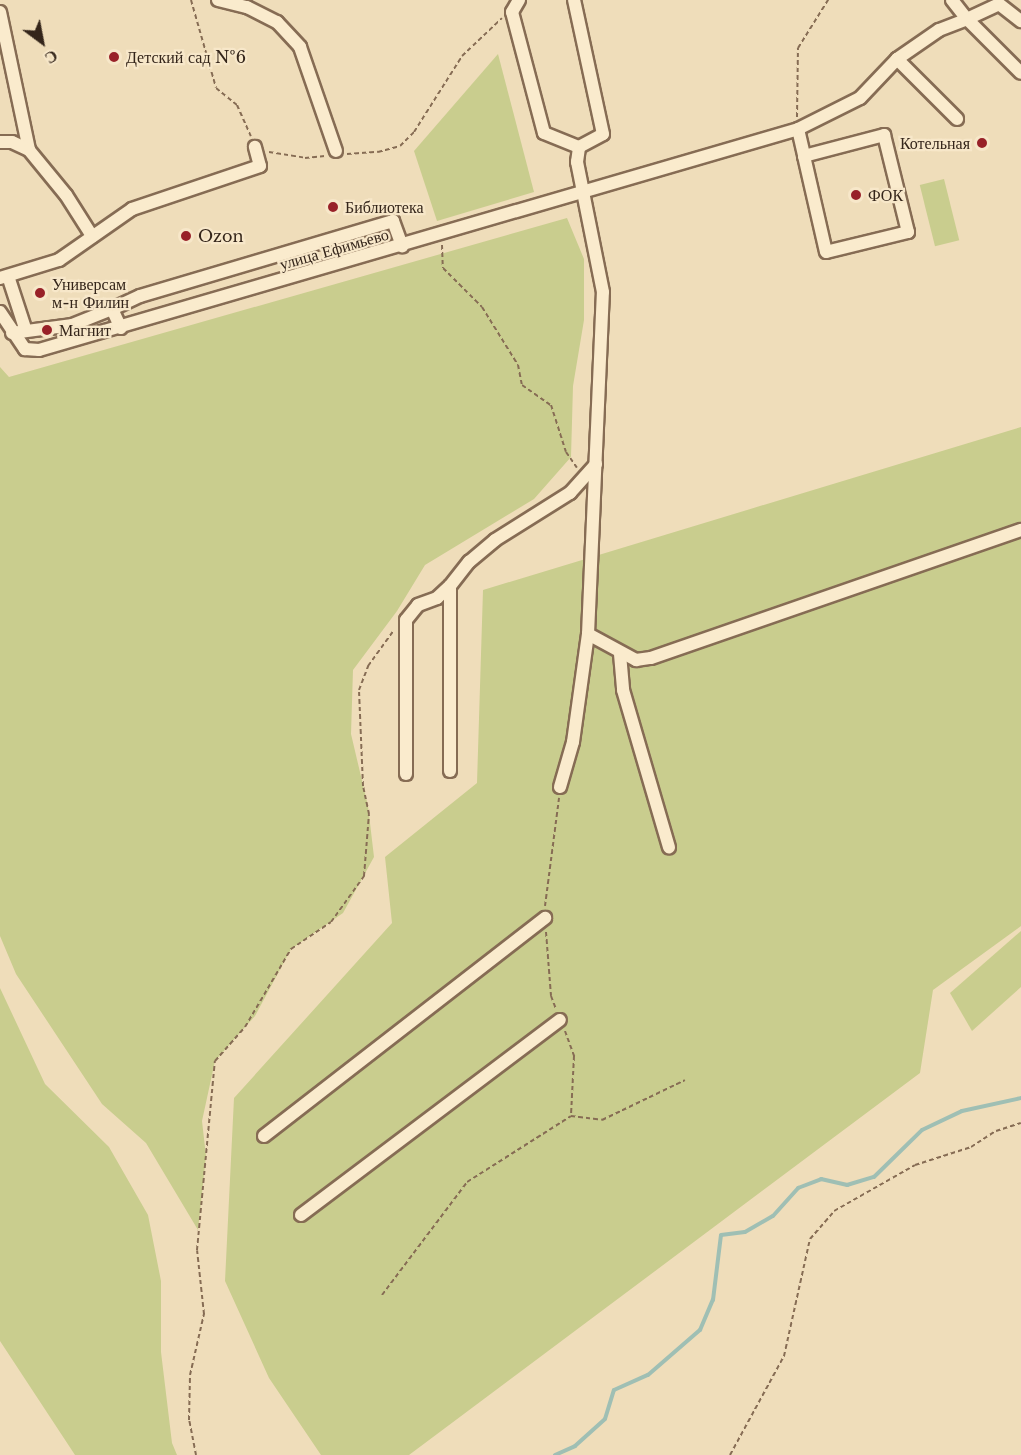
<!DOCTYPE html>
<meta charset="utf-8">
<style>
body{margin:0}
#map{position:relative;width:1021px;height:1455px;overflow:hidden;background:#efddba;font-family:"Libre Baskerville",serif}
div>[style]{position:absolute}
[style*='--x']{left:calc(var(--x)*1px);top:calc(var(--y)*1px);width:calc(var(--w)*1px);rotate:calc(var(--a)*1deg)}
.green>*{inset:0;background:#c9cd8e;transform-origin:0 0}
.stream>*{height:4px;margin:-2px;padding:0 2px;transform-origin:2px;border-radius:2px;background:#9fbfb4}
.path>*{height:2px;margin-top:-1px;transform-origin:0;background:repeating-linear-gradient(90deg,#866c54 0 4.5px,transparent 0 7.5px)}
.roads{filter:drop-shadow(2px 0 #866c54) drop-shadow(-2px 0 #866c54) drop-shadow(0 2px #866c54) drop-shadow(0 -2px #866c54)}
.minor>*{height:12px;margin:-6px;padding:0 6px;transform-origin:6px;border-radius:6px;background:#faebcd}
.dots>*{width:16px;height:16px;translate:-50% -50%;box-sizing:border-box;border:3px solid #f7e7c9;border-radius:50%}
span{translate:-50% -50%;white-space:nowrap;text-align:center;line-height:1.15;-webkit-text-stroke:4.5px #f7e7c9;paint-order:stroke}
.poi-label{font-size:16px;color:#34251a}
.left{translate:0 -50%;text-align:left}
.right{translate:-100% -50%;text-align:right}
.street-label{font-size:16px;color:#34251a}
.north{position:absolute;left:12px;top:12px;width:60px;height:60px;-webkit-text-stroke:4px #f7e7c9;paint-order:stroke;rotate:148deg;font-size:16px;font-weight:700;line-height:24px;text-align:center;color:#34251a}
.north::after{content:'';display:block;margin:auto;width:21px;height:27px;background:#34251a;clip-path:polygon(50% 0,100% 100%,50% 72%,0 100%)}
</style>
<div id="map">
<div class="green">
<div style="clip-path:polygon(498px 54px,534px 192px,437px 221px,414px 151px)"></div>
<div style="left:944px;top:179px;width:63px;height:25px;rotate:76deg"></div>
<div style="clip-path:polygon(567px 218px,584px 259px,584px 320px,573px 386px,571px 457px,534px 499px,425px 565px,397px 611px,353px 670px,351px 734px,368px 806px,374px 857px,343px 913px,291px 949px,255px 1016px,215px 1061px,202px 1121px,206px 1156px,198px 1230px,146px 1143px,102px 1104px,16px 974px,0 936px,0 367px,9px 377px)"></div>
<div style="clip-path:polygon(1021px 427px,1021px 926px,933px 990px,920px 1073px,409px 1455px,321px 1455px,269px 1378px,225px 1281px,234px 1098px,392px 923px,385px 857px,477px 783px,483px 590px)"></div>
<div style="clip-path:polygon(1021px 931px,1021px 987px,972px 1031px,950px 993px)"></div>
<div style="clip-path:polygon(0 988px,45px 1084px,109px 1147px,148px 1215px,161px 1281px,161px 1352px,172px 1443px,177px 1455px,75px 1455px,0 1341px)"></div>
</div>
<div class="stream">
<div style="--x:555;--y:1455;--w:22;--a:-24"></div>
<div style="--x:575;--y:1446;--w:40;--a:-42"></div>
<div style="--x:605;--y:1419;--w:30;--a:-73"></div>
<div style="--x:614;--y:1390;--w:37;--a:-24"></div>
<div style="--x:648;--y:1375;--w:69;--a:-40.9"></div>
<div style="--x:700;--y:1330;--w:33;--a:-67"></div>
<div style="--x:713;--y:1300;--w:65;--a:-83"></div>
<div style="--x:721;--y:1235;--w:24;--a:-7"></div>
<div style="--x:745;--y:1232;--w:32;--a:-30"></div>
<div style="--x:773;--y:1216;--w:38;--a:-48"></div>
<div style="--x:798;--y:1188;--w:25;--a:-21"></div>
<div style="--x:821;--y:1179;--w:27;--a:13"></div>
<div style="--x:847;--y:1185;--w:28;--a:-17"></div>
<div style="--x:874;--y:1177;--w:67;--a:-44.4"></div>
<div style="--x:922;--y:1130;--w:44;--a:-25.4"></div>
<div style="--x:962;--y:1111;--w:60;--a:-12.4"></div>
</div>
<div class="path">
<div style="--x:191;--y:0;--w:91;--a:74.1"></div>
<div style="--x:216;--y:88;--w:27;--a:39"></div>
<div style="--x:237;--y:105;--w:34;--a:66"></div>
<div style="--x:797;--y:117;--w:69;--a:-89.2"></div>
<div style="--x:798;--y:48;--w:57;--a:-58"></div>
<div style="--x:269;--y:152;--w:36;--a:9"></div>
<div style="--x:305;--y:158;--w:20;--a:-6"></div>
<div style="--x:347;--y:154;--w:31;--a:-4"></div>
<div style="--x:378;--y:152;--w:23;--a:-15"></div>
<div style="--x:400;--y:146;--w:20;--a:-45"></div>
<div style="--x:414;--y:132;--w:90;--a:-57.7"></div>
<div style="--x:462;--y:56;--w:55;--a:-43.5"></div>
<div style="--x:442;--y:245;--w:23;--a:88"></div>
<div style="--x:443;--y:268;--w:55;--a:45"></div>
<div style="--x:482;--y:307;--w:68;--a:58.2"></div>
<div style="--x:518;--y:365;--w:20;--a:79"></div>
<div style="--x:522;--y:385;--w:35;--a:35"></div>
<div style="--x:551;--y:405;--w:49;--a:72.3"></div>
<div style="--x:566;--y:452;--w:19;--a:55"></div>
<div style="--x:545;--y:906;--w:109;--a:-82.6"></div>
<div style="--x:546;--y:932;--w:64;--a:85.5"></div>
<div style="--x:551;--y:996;--w:14;--a:69"></div>
<div style="--x:565;--y:1031;--w:27;--a:70"></div>
<div style="--x:574;--y:1056;--w:60;--a:92.9"></div>
<div style="--x:571;--y:1116;--w:31;--a:7"></div>
<div style="--x:602;--y:1120;--w:92;--a:-25.7"></div>
<div style="--x:382;--y:1295;--w:141;--a:-53"></div>
<div style="--x:467;--y:1182;--w:123;--a:-32.4"></div>
<div style="--x:196;--y:1455;--w:36;--a:-101"></div>
<div style="--x:189;--y:1420;--w:45;--a:-88.7"></div>
<div style="--x:190;--y:1375;--w:63;--a:-77.1"></div>
<div style="--x:204;--y:1314;--w:64;--a:-96.2"></div>
<div style="--x:197;--y:1250;--w:190;--a:-84.6"></div>
<div style="--x:215;--y:1061;--w:45;--a:-48.6"></div>
<div style="--x:245;--y:1027;--w:91;--a:-59.5"></div>
<div style="--x:291;--y:949;--w:48;--a:-34"></div>
<div style="--x:331;--y:922;--w:57;--a:-54.3"></div>
<div style="--x:364;--y:876;--w:62;--a:-85.4"></div>
<div style="--x:369;--y:814;--w:29;--a:-102"></div>
<div style="--x:363;--y:786;--w:96;--a:-92.4"></div>
<div style="--x:359;--y:690;--w:26;--a:-69"></div>
<div style="--x:368;--y:666;--w:44;--a:-54.2"></div>
<div style="--x:730;--y:1455;--w:113;--a:-61.4"></div>
<div style="--x:784;--y:1356;--w:120;--a:-77.5"></div>
<div style="--x:810;--y:1239;--w:37;--a:-49"></div>
<div style="--x:834;--y:1211;--w:93;--a:-29.6"></div>
<div style="--x:915;--y:1165;--w:59;--a:-17.8"></div>
<div style="--x:971;--y:1147;--w:30;--a:-33"></div>
<div style="--x:996;--y:1131;--w:26;--a:-18"></div>
</div>
<div class="roads">
<div class="minor">
<div style="--x:218;--y:0;--w:30;--a:14"></div>
<div style="--x:247;--y:7;--w:34;--a:27"></div>
<div style="--x:277;--y:22;--w:34;--a:47"></div>
<div style="--x:300;--y:47;--w:110;--a:70.9"></div>
<div style="--x:519;--y:0;--w:14;--a:120"></div>
<div style="--x:512;--y:12;--w:125;--a:75.2"></div>
<div style="--x:544;--y:133;--w:38;--a:22"></div>
<div style="--x:952;--y:0;--w:24;--a:52"></div>
<div style="--x:967;--y:19;--w:35;--a:-25"></div>
<div style="--x:999;--y:4;--w:28;--a:38"></div>
<div style="--x:0;--y:12;--w:141;--a:78.1"></div>
<div style="--x:897;--y:59;--w:85;--a:45"></div>
<div style="--x:798;--y:129;--w:28;--a:77"></div>
<div style="--x:804;--y:156;--w:83;--a:-14.7"></div>
<div style="--x:884;--y:135;--w:100;--a:76.1"></div>
<div style="--x:908;--y:232;--w:84;--a:166.3"></div>
<div style="--x:826;--y:252;--w:98;--a:-102.9"></div>
<div style="--x:0;--y:142;--w:12;--a:0"></div>
<div style="--x:12;--y:142;--w:19;--a:25"></div>
<div style="--x:29;--y:150;--w:58;--a:50.6"></div>
<div style="--x:66;--y:195;--w:49;--a:57.6"></div>
<div style="--x:8;--y:276;--w:55;--a:71.9"></div>
<div style="--x:0;--y:278;--w:62;--a:-17"></div>
<div style="--x:59;--y:260;--w:89;--a:-34.9"></div>
<div style="--x:132;--y:209;--w:135;--a:-18.6"></div>
<div style="--x:260;--y:166;--w:20;--a:-105"></div>
<div style="--x:112;--y:309;--w:31;--a:-25"></div>
<div style="--x:140;--y:296;--w:264;--a:-16.5"></div>
<div style="--x:393;--y:221;--w:27;--a:70"></div>
<div style="--x:0;--y:312;--w:45;--a:56"></div>
<div style="--x:25;--y:349;--w:14;--a:4"></div>
<div style="--x:39;--y:350;--w:791;--a:-16.23"></div>
<div style="--x:798;--y:129;--w:69;--a:-26.6"></div>
<div style="--x:860;--y:98;--w:54;--a:-46.5"></div>
<div style="--x:897;--y:59;--w:51;--a:-34.6"></div>
<div style="--x:939;--y:30;--w:30;--a:-21"></div>
<div style="--x:967;--y:19;--w:76;--a:45"></div>
<div style="--x:12;--y:333;--w:61;--a:-7.6"></div>
<div style="--x:72;--y:325;--w:43;--a:-21.8"></div>
<div style="--x:112;--y:309;--w:21;--a:65"></div>
<div style="--x:588;--y:634;--w:55;--a:28.4"></div>
<div style="--x:636;--y:660;--w:15;--a:-8"></div>
<div style="--x:651;--y:658;--w:392;--a:-19.1"></div>
<div style="--x:620;--y:654;--w:36;--a:85"></div>
<div style="--x:623;--y:690;--w:164;--a:73.7"></div>
<div style="--x:450;--y:771;--w:185;--a:-90"></div>
<div style="--x:450;--y:586;--w:31;--a:-52"></div>
<div style="--x:469;--y:562;--w:34;--a:-40"></div>
<div style="--x:495;--y:540;--w:89;--a:-32.1"></div>
<div style="--x:570;--y:493;--w:39;--a:-48"></div>
<div style="--x:406;--y:774;--w:154;--a:-90"></div>
<div style="--x:406;--y:620;--w:19;--a:-51"></div>
<div style="--x:418;--y:605;--w:20;--a:-20"></div>
<div style="--x:437;--y:598;--w:18;--a:-43"></div>
<div style="--x:560;--y:787;--w:47;--a:-73.9"></div>
<div style="--x:573;--y:742;--w:109;--a:-82.1"></div>
<div style="--x:588;--y:634;--w:342;--a:-87.5"></div>
<div style="--x:603;--y:292;--w:133;--a:-101.3"></div>
<div style="--x:577;--y:162;--w:15;--a:-82"></div>
<div style="--x:579;--y:147;--w:27;--a:-28"></div>
<div style="--x:603;--y:134;--w:137;--a:-102.2"></div>
<div style="--x:264;--y:1136;--w:356;--a:-37.8"></div>
<div style="--x:301;--y:1215;--w:324;--a:-37"></div>
</div>
</div>
<div class="dots">
<div style="left:114px;top:57px;background:#982128"></div>
<div style="left:982px;top:143px;background:#982128"></div>
<div style="left:856px;top:195px;background:#982128"></div>
<div style="left:333px;top:207px;background:#982128"></div>
<div style="left:186px;top:236px;background:#982128"></div>
<div style="left:40px;top:293px;background:#982128"></div>
<div style="left:47px;top:330px;background:#982128"></div>
</div>
<div class="poi-label">
<span class="left" style="left:126px;top:57px">Детский сад №6</span>
<span class="right" style="left:970px;top:143px">Котельная</span>
<span class="left" style="left:868px;top:195px">ФОК</span>
<span class="left" style="left:345px;top:207px">Библиотека</span>
<span class="left" style="left:198px;top:236px">Ozon</span>
<span class="left" style="left:52px;top:293px">Универсам<br>м-н Филин</span>
<span class="left" style="left:59px;top:330px">Магнит</span>
</div>
<div class="street-label">
<span style="left:334px;top:249px;rotate:-16deg">улица Ефимьево</span>
</div>
<div class="north">С</div>
</div>
